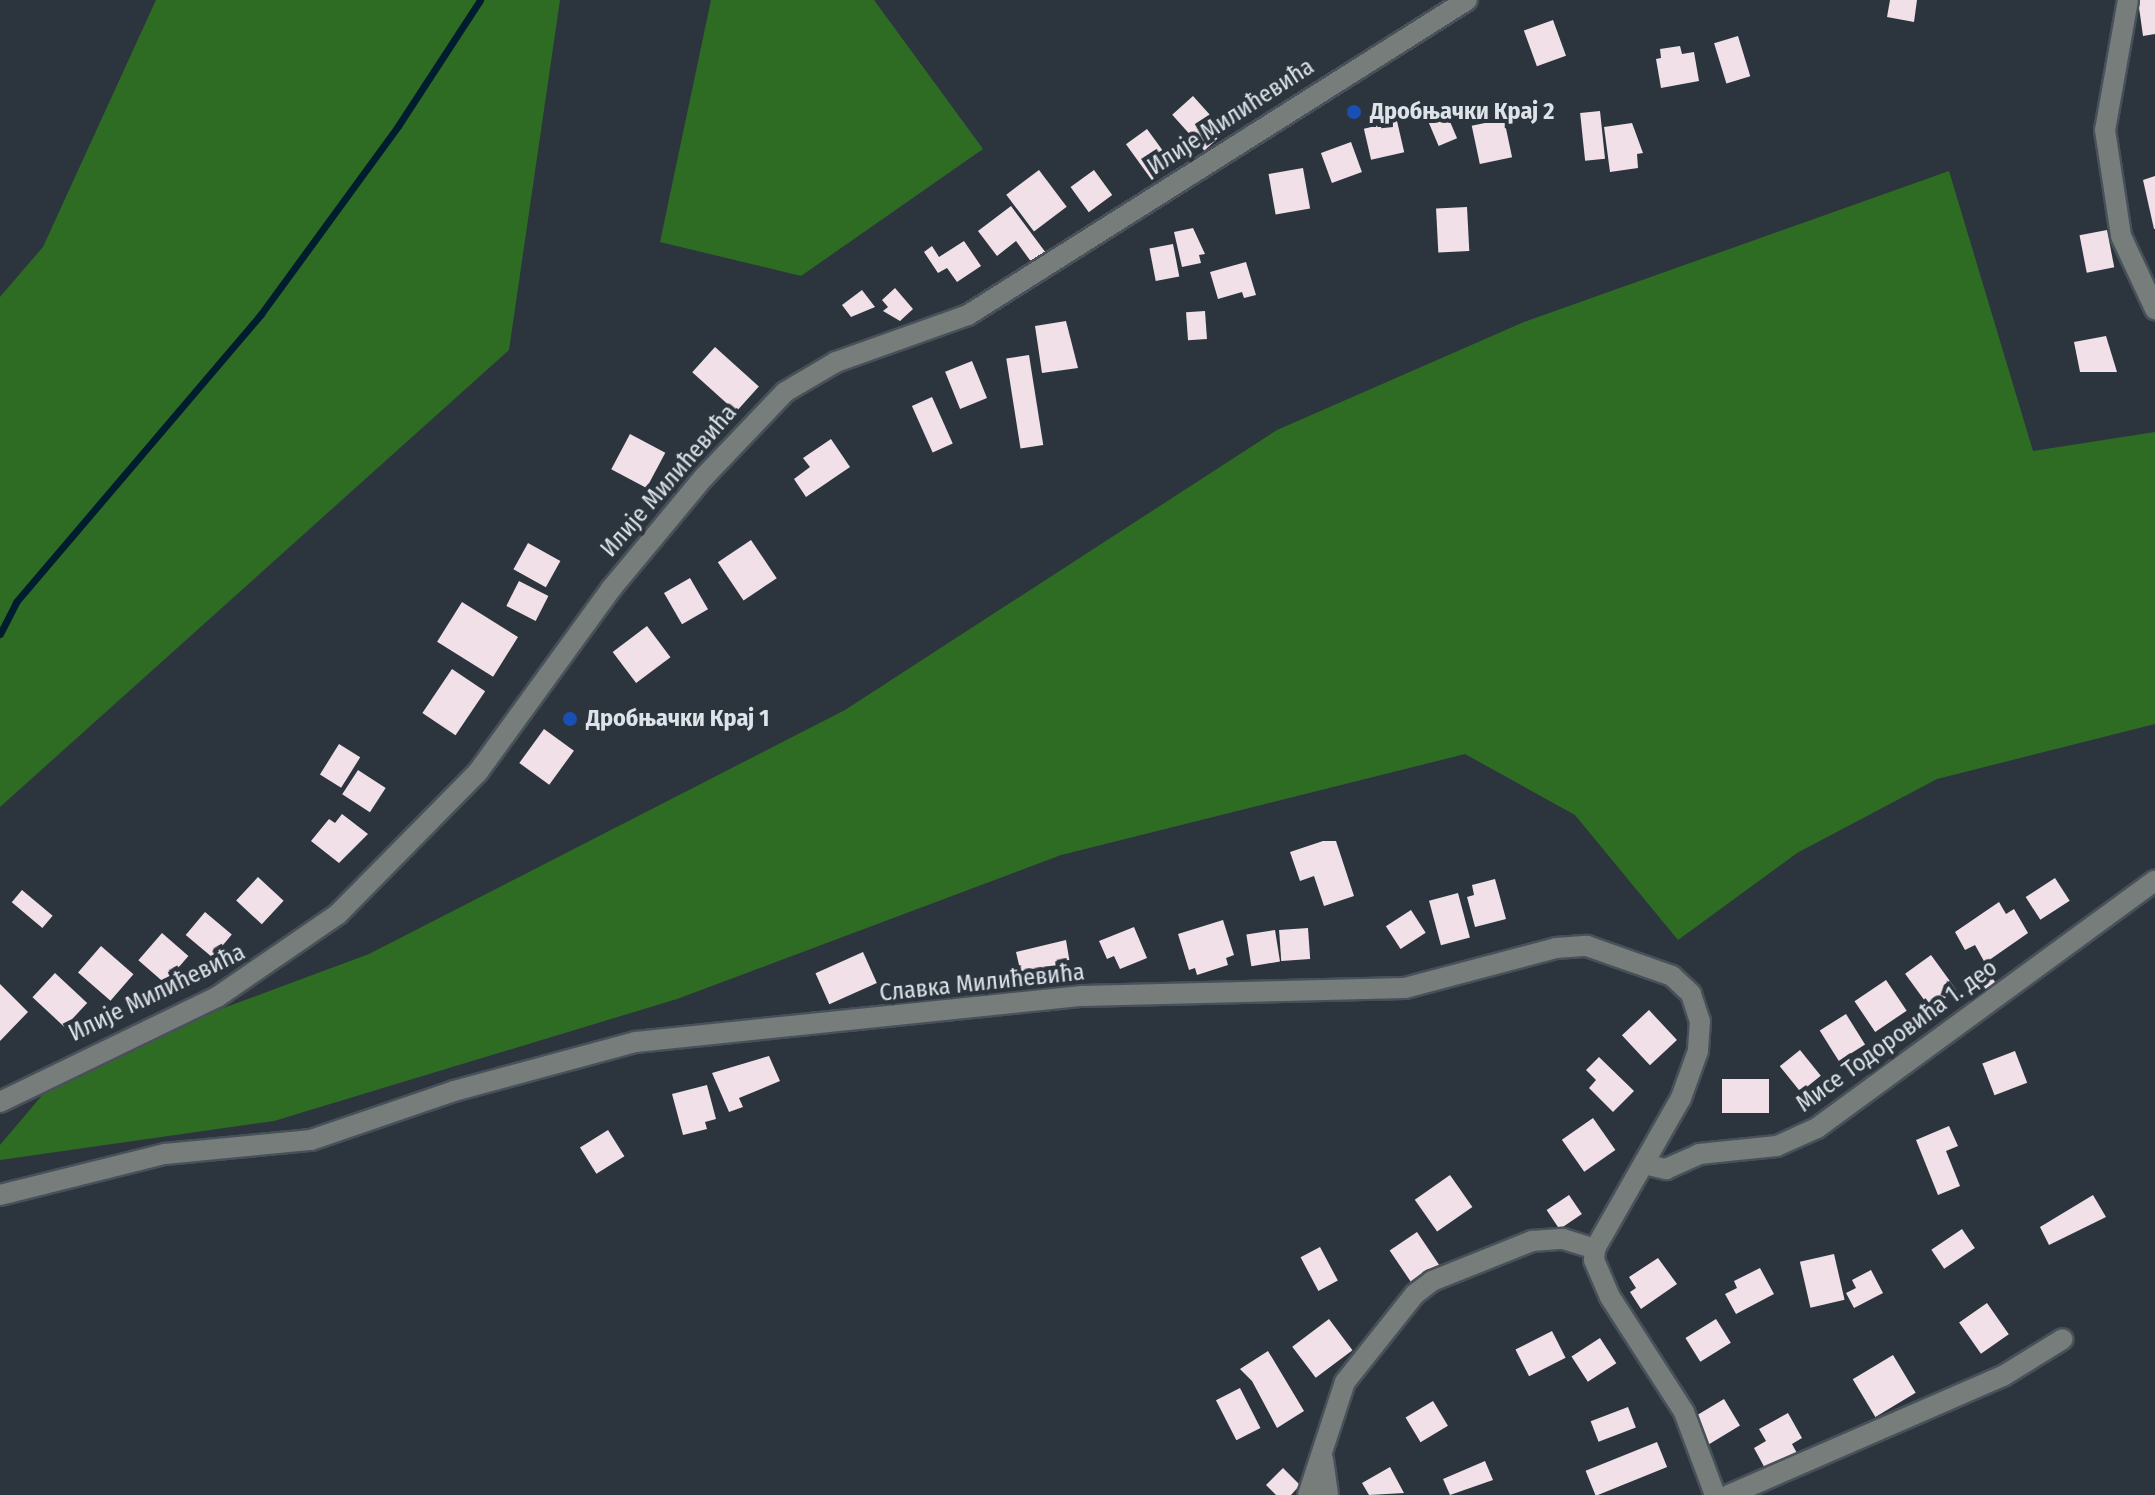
<!DOCTYPE html>
<meta charset="utf-8">
<style>
body{margin:0}
#map{position:relative;width:2155px;height:1495px;overflow:hidden;background:#2c353e;font-family:"Fira Sans Condensed",sans-serif}
div>[style]{position:absolute}
[style*='--x']{left:calc(var(--x)*1px);top:calc(var(--y)*1px);width:calc(var(--w)*1px);rotate:calc(var(--a)*1deg)}
.forest>*{inset:0;background:#2e6c23}
.stream>*{height:7px;margin:-3.5px;padding:0 3.5px;transform-origin:3.5px;border-radius:3.5px;background:#001d2f}
.building>*{inset:0;background:#f1e0e7;transform-origin:0 0}
.roads{filter:drop-shadow(2px 0 #485159) drop-shadow(-2px 0 #485159) drop-shadow(0 2px #485159) drop-shadow(0 -2px #485159)}
.minor>*{height:20px;margin:-10px;padding:0 10px;transform-origin:10px;border-radius:10px;background:#767d7a}
.dots>*{width:22px;height:22px;translate:-50% -50%;box-sizing:border-box;border:4px solid #2c353e;border-radius:50%}
span{translate:-50% -50%;white-space:nowrap;text-align:center;line-height:1.15;-webkit-text-stroke:8px #2c353e;paint-order:stroke}
.poi-label{font-size:24px;color:#dde3e8;font-weight:700}
.left{translate:0 -50%;text-align:left}
.street-label{font-size:24px;color:#dde3e8}
</style>
<div id="map">
<div class="forest">
<div style="clip-path:polygon(156px 0,560px 0,509px 350px,0 807px,0 297px,43px 247px)"></div>
<div style="clip-path:polygon(711px 0,874px 0,983px 149px,801px 276px,660px 242px)"></div>
<div style="clip-path:polygon(1949px 171px,2033px 451px,2155px 432px,2155px 724px,1937px 779px,1797px 853px,1678px 940px,1575px 815px,1465px 754px,1061px 855px,677px 999px,274px 1121px,0 1160px,0 1145px,67px 1066px,369px 954px,845px 710px,1277px 430px,1524px 322px)"></div>
</div>
<div class="stream">
<div style="--x:0;--y:634;--w:36;--a:-63"></div>
<div style="--x:16;--y:602;--w:378;--a:-49.6"></div>
<div style="--x:261;--y:314;--w:233;--a:-53.9"></div>
<div style="--x:398;--y:126;--w:150;--a:-56.9"></div>
</div>
<div class="building">
<div style="clip-path:polygon(1890px 0,1917px 0,1914px 22px,1887px 17px)"></div>
<div style="clip-path:polygon(2138px 0,2155px 0,2155px 34px,2143px 36px)"></div>
<div style="left:1553px;top:20px;width:38px;height:31px;rotate:70deg"></div>
<div style="left:1738px;top:36px;width:42px;height:25px;rotate:73deg"></div>
<div style="clip-path:polygon(1680px 46px,1682px 54px,1694px 52px,1699px 81px,1661px 88px,1656px 59px,1661px 58px,1660px 49px)"></div>
<div style="left:1193px;top:96px;width:48px;height:28px;rotate:48deg"></div>
<div style="left:1443px;top:105px;width:36px;height:20px;rotate:67deg"></div>
<div style="left:1600px;top:111px;width:48px;height:20px;rotate:84deg"></div>
<div style="left:1504px;top:119px;width:39px;height:33px;rotate:78deg"></div>
<div style="left:1397px;top:121px;width:32px;height:34px;rotate:77deg"></div>
<div style="clip-path:polygon(1632px 123px,1643px 153px,1637px 154px,1638px 168px,1610px 172px,1604px 127px)"></div>
<div style="left:1147px;top:129px;width:44px;height:26px;rotate:54deg"></div>
<div style="left:1351px;top:142px;width:32px;height:32px;rotate:70deg"></div>
<div style="left:1303px;top:168px;width:41px;height:35px;rotate:80deg"></div>
<div style="left:1039px;top:170px;width:46px;height:41px;rotate:53deg"></div>
<div style="left:1094px;top:170px;width:31px;height:29px;rotate:54deg"></div>
<div style="clip-path:polygon(2155px 176px,2155px 229px,2154px 229px,2143px 180px)"></div>
<div style="clip-path:polygon(1011px 206px,1046px 253px,1032px 263px,1016px 241px,997px 256px,978px 231px)"></div>
<div style="left:1467px;top:207px;width:44px;height:31px;rotate:87deg"></div>
<div style="clip-path:polygon(1193px 228px,1205px 254px,1199px 255px,1201px 263px,1182px 267px,1174px 232px)"></div>
<div style="left:2107px;top:230px;width:38px;height:28px;rotate:79deg"></div>
<div style="clip-path:polygon(964px 241px,981px 266px,957px 282px,947px 268px,938px 273px,924px 252px,932px 246px,939px 257px)"></div>
<div style="left:1173px;top:244px;width:33px;height:24px;rotate:79deg"></div>
<div style="clip-path:polygon(1246px 262px,1256px 295px,1244px 298px,1242px 292px,1218px 299px,1210px 272px)"></div>
<div style="clip-path:polygon(895px 288px,913px 309px,900px 321px,883px 311px,888px 307px,882px 300px)"></div>
<div style="clip-path:polygon(862px 290px,875px 307px,851px 317px,842px 305px)"></div>
<div style="left:1205px;top:311px;width:28px;height:19px;rotate:86deg"></div>
<div style="clip-path:polygon(1066px 321px,1078px 368px,1042px 373px,1035px 326px)"></div>
<div style="clip-path:polygon(2106px 336px,2117px 372px,2080px 372px,2074px 342px)"></div>
<div style="left:715px;top:347px;width:59px;height:34px;rotate:42deg"></div>
<div style="left:1029px;top:355px;width:91px;height:23px;rotate:81deg"></div>
<div style="left:972px;top:361px;width:40px;height:29px;rotate:68deg"></div>
<div style="left:932px;top:397px;width:51px;height:22px;rotate:66deg"></div>
<div style="left:630px;top:434px;width:40px;height:40px;rotate:28deg"></div>
<div style="clip-path:polygon(831px 439px,850px 467px,806px 497px,794px 479px,810px 467px,803px 458px)"></div>
<div style="left:751px;top:540px;width:46px;height:40px;rotate:56deg"></div>
<div style="left:528px;top:543px;width:37px;height:30px;rotate:29deg"></div>
<div style="left:690px;top:578px;width:36px;height:30px;rotate:60deg"></div>
<div style="left:519px;top:581px;width:33px;height:28px;rotate:27deg"></div>
<div style="left:462px;top:602px;width:66px;height:47px;rotate:32deg"></div>
<div style="left:647px;top:626px;width:39px;height:43px;rotate:53deg"></div>
<div style="left:452px;top:669px;width:40px;height:53px;rotate:34deg"></div>
<div style="left:544px;top:729px;width:37px;height:42px;rotate:36deg"></div>
<div style="left:339px;top:744px;width:25px;height:36px;rotate:32deg"></div>
<div style="left:358px;top:770px;width:33px;height:29px;rotate:33deg"></div>
<div style="clip-path:polygon(342px 814px,368px 834px,339px 863px,311px 841px,329px 819px,335px 823px)"></div>
<div style="clip-path:polygon(1323px 841px,1336px 841px,1354px 896px,1324px 906px,1314px 876px,1300px 881px,1290px 852px)"></div>
<div style="left:258px;top:877px;width:35px;height:32px;rotate:43deg"></div>
<div style="left:2055px;top:878px;width:27px;height:35px;rotate:57deg"></div>
<div style="clip-path:polygon(1495px 879px,1506px 919px,1475px 927px,1467px 897px,1474px 895px,1472px 885px)"></div>
<div style="left:22px;top:890px;width:40px;height:16px;rotate:40deg"></div>
<div style="left:1458px;top:893px;width:46px;height:30px;rotate:75deg"></div>
<div style="clip-path:polygon(1999px 902px,2006px 914px,2014px 909px,2028px 933px,1985px 963px,1975px 945px,1965px 950px,1955px 932px)"></div>
<div style="left:1411px;top:910px;width:27px;height:30px;rotate:57deg"></div>
<div style="left:205px;top:912px;width:35px;height:30px;rotate:40deg"></div>
<div style="clip-path:polygon(1223px 920px,1234px 955px,1226px 958px,1228px 965px,1197px 975px,1195px 968px,1189px 970px,1178px 934px)"></div>
<div style="clip-path:polygon(1134px 927px,1147px 958px,1120px 969px,1114px 956px,1107px 959px,1099px 941px)"></div>
<div style="left:1308px;top:928px;width:31px;height:29px;rotate:86deg"></div>
<div style="left:1275px;top:930px;width:32px;height:29px;rotate:81deg"></div>
<div style="left:162px;top:933px;width:35px;height:36px;rotate:41deg"></div>
<div style="clip-path:polygon(1066px 940px,1072px 976px,1032px 986px,1031px 980px,1023px 982px,1016px 952px)"></div>
<div style="left:101px;top:946px;width:43px;height:35px;rotate:41deg"></div>
<div style="left:863px;top:952px;width:34px;height:52px;rotate:66deg"></div>
<div style="left:1931px;top:955px;width:43px;height:32px;rotate:54deg"></div>
<div style="left:1985px;top:966px;width:22px;height:17px;rotate:58deg"></div>
<div style="left:55px;top:973px;width:44px;height:33px;rotate:43deg"></div>
<div style="left:1886px;top:980px;width:37px;height:38px;rotate:56deg"></div>
<div style="clip-path:polygon(0 984px,28px 1012px,0 1041px)"></div>
<div style="left:1649px;top:1010px;width:41px;height:37px;rotate:47deg"></div>
<div style="left:1846px;top:1014px;width:36px;height:31px;rotate:58deg"></div>
<div style="left:1800px;top:1050px;width:33px;height:26px;rotate:51deg"></div>
<div style="left:2015px;top:1051px;width:34px;height:35px;rotate:69deg"></div>
<div style="clip-path:polygon(769px 1056px,780px 1081px,739px 1098px,743px 1107px,729px 1112px,712px 1073px)"></div>
<div style="clip-path:polygon(1599px 1057px,1634px 1091px,1613px 1112px,1589px 1088px,1596px 1080px,1586px 1070px)"></div>
<div style="left:1769px;top:1079px;width:34px;height:47px;rotate:90deg"></div>
<div style="clip-path:polygon(707px 1085px,716px 1119px,705px 1122px,707px 1129px,683px 1135px,672px 1094px)"></div>
<div style="left:1593px;top:1118px;width:39px;height:38px;rotate:55deg"></div>
<div style="clip-path:polygon(1949px 1126px,1958px 1146px,1946px 1151px,1960px 1186px,1938px 1195px,1916px 1140px)"></div>
<div style="left:608px;top:1130px;width:31px;height:33px;rotate:58deg"></div>
<div style="left:1450px;top:1175px;width:39px;height:43px;rotate:55deg"></div>
<div style="left:1569px;top:1195px;width:23px;height:27px;rotate:56deg"></div>
<div style="clip-path:polygon(2093px 1195px,2106px 1217px,2049px 1245px,2040px 1227px)"></div>
<div style="left:1962px;top:1229px;width:23px;height:37px;rotate:56deg"></div>
<div style="left:1417px;top:1232px;width:43px;height:33px;rotate:56deg"></div>
<div style="left:1320px;top:1247px;width:38px;height:22px;rotate:62deg"></div>
<div style="left:1834px;top:1254px;width:47px;height:35px;rotate:77deg"></div>
<div style="clip-path:polygon(1658px 1258px,1677px 1284px,1641px 1309px,1630px 1292px,1636px 1288px,1629px 1277px)"></div>
<div style="clip-path:polygon(1760px 1268px,1774px 1294px,1736px 1314px,1725px 1294px,1737px 1288px,1734px 1281px)"></div>
<div style="clip-path:polygon(1871px 1270px,1883px 1293px,1854px 1308px,1846px 1293px,1856px 1288px,1852px 1280px)"></div>
<div style="left:1987px;top:1303px;width:38px;height:34px;rotate:55deg"></div>
<div style="left:1329px;top:1319px;width:39px;height:46px;rotate:53deg"></div>
<div style="left:1716px;top:1319px;width:28px;height:36px;rotate:58deg"></div>
<div style="left:1552px;top:1331px;width:30px;height:41px;rotate:63deg"></div>
<div style="left:1600px;top:1338px;width:30px;height:34px;rotate:57deg"></div>
<div style="clip-path:polygon(1268px 1351px,1304px 1411px,1277px 1428px,1252px 1381px,1240px 1369px)"></div>
<div style="left:1893px;top:1355px;width:44px;height:47px;rotate:59deg"></div>
<div style="left:1240px;top:1388px;width:45px;height:27px;rotate:63deg"></div>
<div style="left:1724px;top:1399px;width:31px;height:38px;rotate:59deg"></div>
<div style="left:1433px;top:1401px;width:29px;height:32px;rotate:59deg"></div>
<div style="left:1628px;top:1407px;width:22px;height:40px;rotate:69deg"></div>
<div style="clip-path:polygon(1788px 1413px,1802px 1438px,1792px 1444px,1798px 1455px,1767px 1472px,1754px 1448px,1766px 1441px,1759px 1429px)"></div>
<div style="left:1657px;top:1442px;width:27px;height:77px;rotate:68deg"></div>
<div style="clip-path:polygon(1485px 1461px,1493px 1480px,1450px 1495px,1443px 1479px)"></div>
<div style="clip-path:polygon(1390px 1467px,1404px 1493px,1369px 1495px,1362px 1483px)"></div>
<div style="clip-path:polygon(1283px 1468px,1300px 1485px,1291px 1495px,1276px 1495px,1266px 1485px)"></div>
</div>
<div class="roads">
<div class="minor">
<div style="--x:2128;--y:0;--w:132;--a:100"></div>
<div style="--x:2105;--y:130;--w:107;--a:81.4"></div>
<div style="--x:2121;--y:236;--w:81;--a:65"></div>
<div style="--x:0;--y:1102;--w:241;--a:-25.8"></div>
<div style="--x:217;--y:997;--w:147;--a:-34.4"></div>
<div style="--x:338;--y:914;--w:199;--a:-45.4"></div>
<div style="--x:478;--y:772;--w:226;--a:-54"></div>
<div style="--x:611;--y:589;--w:146;--a:-50.3"></div>
<div style="--x:704;--y:477;--w:117;--a:-46.4"></div>
<div style="--x:785;--y:392;--w:59;--a:-30.5"></div>
<div style="--x:836;--y:362;--w:140;--a:-19.6"></div>
<div style="--x:968;--y:315;--w:590;--a:-32.26"></div>
<div style="--x:1644;--y:1164;--w:23;--a:13"></div>
<div style="--x:1666;--y:1169;--w:36;--a:-24"></div>
<div style="--x:1699;--y:1154;--w:78;--a:-5.9"></div>
<div style="--x:1777;--y:1146;--w:44;--a:-24.2"></div>
<div style="--x:1817;--y:1128;--w:419;--a:-36.2"></div>
<div style="--x:0;--y:1195;--w:170;--a:-14"></div>
<div style="--x:165;--y:1154;--w:147;--a:-5.5"></div>
<div style="--x:311;--y:1140;--w:151;--a:-18.9"></div>
<div style="--x:454;--y:1091;--w:188;--a:-15.1"></div>
<div style="--x:636;--y:1042;--w:448;--a:-5.9"></div>
<div style="--x:1082;--y:996;--w:323;--a:-1.4"></div>
<div style="--x:1405;--y:988;--w:156;--a:-14.8"></div>
<div style="--x:1556;--y:948;--w:31;--a:-4"></div>
<div style="--x:1587;--y:946;--w:90;--a:19.4"></div>
<div style="--x:1672;--y:976;--w:26;--a:43"></div>
<div style="--x:1691;--y:994;--w:28;--a:72"></div>
<div style="--x:1700;--y:1021;--w:30;--a:94"></div>
<div style="--x:1698;--y:1051;--w:50;--a:109.9"></div>
<div style="--x:1681;--y:1098;--w:174;--a:119.7"></div>
<div style="--x:1595;--y:1249;--w:11;--a:95"></div>
<div style="--x:1594;--y:1260;--w:40;--a:66.6"></div>
<div style="--x:1610;--y:1297;--w:137;--a:57.2"></div>
<div style="--x:1684;--y:1412;--w:89;--a:69.5"></div>
<div style="--x:1323;--y:1459;--w:36;--a:82"></div>
<div style="--x:1308;--y:1495;--w:119;--a:-71.9"></div>
<div style="--x:1345;--y:1382;--w:112;--a:-51.5"></div>
<div style="--x:1415;--y:1294;--w:21;--a:-37"></div>
<div style="--x:1432;--y:1281;--w:108;--a:-21.8"></div>
<div style="--x:1532;--y:1241;--w:31;--a:-4"></div>
<div style="--x:1563;--y:1239;--w:34;--a:17"></div>
<div style="--x:1729;--y:1495;--w:299;--a:-23.5"></div>
<div style="--x:2003;--y:1376;--w:70;--a:-31.7"></div>
</div>
</div>
<div class="dots">
<div style="left:1354px;top:112px;background:#1a4fb4"></div>
<div style="left:570px;top:719px;background:#1a4fb4"></div>
</div>
<div class="poi-label">
<span class="left" style="left:1370px;top:112px">Дробњачки Крај 2</span>
<span class="left" style="left:586px;top:719px">Дробњачки Крај 1</span>
</div>
<div class="street-label">
<span style="left:1231px;top:117px;rotate:-33deg">Илије Милићевића</span>
<span style="left:669px;top:481px;rotate:-49deg">Илије Милићевића</span>
<span style="left:982px;top:983px;rotate:-6deg">Славка Милићевића</span>
<span style="left:157px;top:993px;rotate:-26deg">Илије Милићевића</span>
<span style="left:1897px;top:1036px;rotate:-36deg">Мисе Тодоровића 1. део</span>
</div>
</div>
